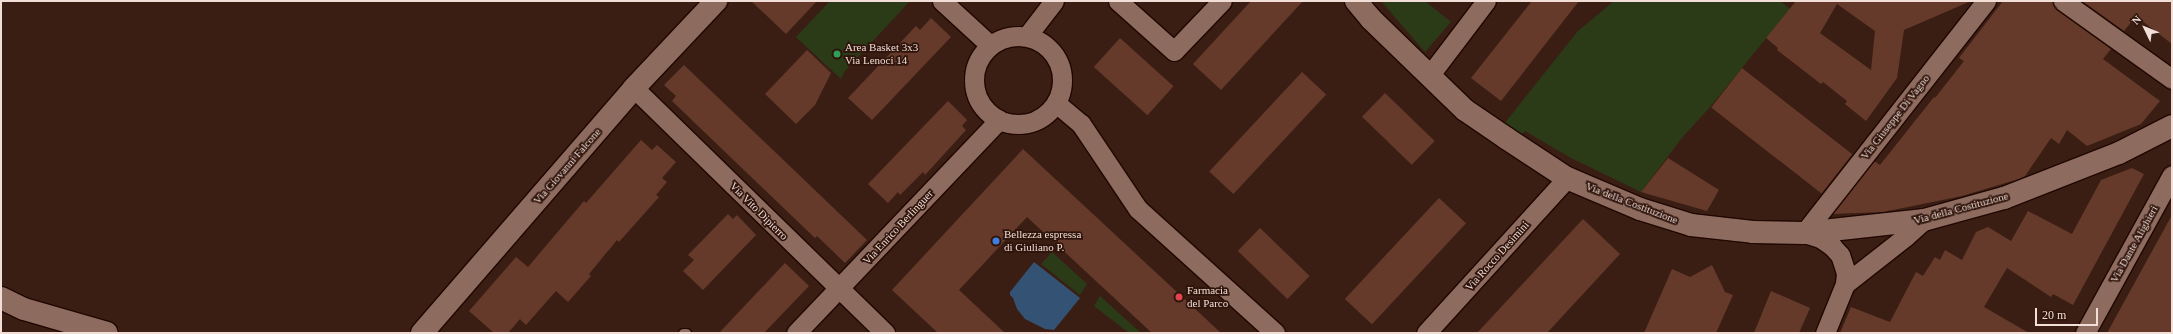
<!DOCTYPE html>
<style>
body{margin:0}
#map{position:relative;width:2173px;height:334px;overflow:hidden;background:#3a1e14;font-family:Georgia,serif}
div>[style]{position:absolute}
[style*='--x']{left:calc(var(--x)*1px);top:calc(var(--y)*1px);width:calc(var(--w)*1px);rotate:calc(var(--a)*1deg)}
.green>*{inset:0;background:#2b3b18}
.water>*{inset:0;background:#345274}
.building>*{inset:0;background:#653a2a;transform-origin:0 0}
.roads{filter:drop-shadow(1px 0 #200701) drop-shadow(-1px 0 #200701) drop-shadow(0 1px #200701) drop-shadow(0 -1px #200701)}
.service>*{height:9px;margin:-4.5px;padding:0 4.5px;transform-origin:4.5px;border-radius:4.5px;background:#8d6b5f}
.minor>*{height:19px;margin:-9.5px;padding:0 9.5px;transform-origin:9.5px;border-radius:9.5px;background:#8d6b5f}
.minor>.ring{margin:-9.5px;padding:0;box-sizing:content-box;background:none;border:19px solid #8d6b5f;border-radius:50%}
.tertiary>*{height:22px;margin:-11px;padding:0 11px;transform-origin:11px;border-radius:11px;background:#8d6b5f}
.dots>*{width:11px;height:11px;translate:-50% -50%;box-sizing:border-box;border:2px solid #2f140b;border-radius:50%}
span{translate:-50% -50%;white-space:nowrap;text-align:center;line-height:1.15;-webkit-text-stroke:3.5px #2f140b;paint-order:stroke}
.poi-label{font-size:11px;color:#f1ded7}
.left{translate:0 -50%;text-align:left}
.street-label{font-size:11px;color:#f1ded7}
.frame{position:absolute;inset:0;border:2px solid #f1ded7;pointer-events:none}
.north{position:absolute;left:2125px;top:8px;width:40px;height:40px;-webkit-text-stroke:3px #2f140b;paint-order:stroke;rotate:313deg;font-size:11px;font-weight:700;line-height:16px;text-align:center;color:#f1ded7}
.north::after{content:'';display:block;margin:auto;width:14px;height:18px;background:#f1ded7;clip-path:polygon(50% 0,100% 100%,50% 72%,0 100%)}
.scale{position:absolute;left:2035px;top:308px;width:63px;height:18px;box-sizing:border-box;border:2px solid #f1ded7;border-top:0;padding-left:5px;font-size:12px;line-height:14px;white-space:nowrap;color:#f1ded7;-webkit-text-stroke:3px #2f140b;paint-order:stroke}
</style>
<div id="map">
<div class="green">
<div style="clip-path:polygon(830px 1px,910px 1px,845px 71px,841px 79px,796px 37px)"></div>
<div style="clip-path:polygon(1381px 1px,1425px 1px,1451px 22px,1425px 52px)"></div>
<div style="clip-path:polygon(1614px 1px,1780px 1px,1790px 9px,1710px 107px,1681px 139px,1641px 192px,1571px 158px,1525px 131px,1521px 135px,1504px 124px,1578px 31px)"></div>
<div style="clip-path:polygon(1052px 252px,1087px 284px,1080px 295px,1041px 264px)"></div>
<div style="clip-path:polygon(1100px 296px,1141px 333px,1129px 333px,1094px 306px)"></div>
</div>
<div class="water">
<div style="clip-path:polygon(1034px 262px,1080px 298px,1054px 330px,1045px 329px,1025px 319px,1017px 309px,1013px 298px,1010px 295px,1010px 292px)"></div>
</div>
<div class="building">
<div style="clip-path:polygon(751px 1px,817px 1px,786px 34px)"></div>
<div style="clip-path:polygon(1251px 1px,1303px 1px,1221px 90px,1193px 64px)"></div>
<div style="clip-path:polygon(1532px 1px,1579px 1px,1501px 101px,1471px 78px)"></div>
<div style="clip-path:polygon(evenodd,1796px 1px,1971px 1px,1904px 30px,1897px 78px,1866px 121px,1845px 104px,1847px 101px,1823px 82px,1821px 84px,1777px 50px,1778px 48px,1766px 38px,1796px 1px,1837px 4px,1875px 31px,1871px 70px,1820px 33px,1837px 4px)"></div>
<div style="clip-path:polygon(2003px 1px,2052px 1px,2057px 10px,2111px 49px,2103px 59px,2160px 101px,2141px 124px,2087px 146px,2067px 130px,2059px 144px,2051px 138px,2025px 176px,2019px 179px,1962px 196px,1883px 212px,1833px 214px,1874px 161px,1880px 165px,1934px 97px,1935px 98px,1964px 61px,1959px 58px)"></div>
<div style="clip-path:polygon(2082px 1px,2172px 1px,2172px 44px,2136px 16px,2124px 31px)"></div>
<div style="clip-path:polygon(931px 18px,951px 37px,872px 120px,848px 98px,916px 26px,920px 30px)"></div>
<div style="left:1120px;top:38px;width:72px;height:39px;rotate:42deg"></div>
<div style="clip-path:polygon(807px 50px,831px 73px,815px 105px,796px 124px,765px 94px)"></div>
<div style="clip-path:polygon(684px 65px,867px 240px,845px 263px,817px 236px,815px 238px,672px 101px,676px 96px,664px 85px)"></div>
<div style="left:1742px;top:68px;width:140px;height:50px;rotate:38deg"></div>
<div style="left:1302px;top:72px;width:33px;height:136px;rotate:43deg"></div>
<div style="left:1385px;top:93px;width:69px;height:33px;rotate:44deg"></div>
<div style="clip-path:polygon(948px 101px,967px 120px,962px 126px,966px 130px,925px 175px,923px 172px,900px 195px,898px 192px,888px 203px,868px 184px)"></div>
<div style="clip-path:polygon(641px 140px,652px 150px,657px 145px,676px 162px,662px 178px,667px 182px,656px 195px,659px 197px,619px 242px,617px 240px,589px 274px,591px 276px,568px 302px,556px 291px,526px 325px,520px 319px,508px 333px,494px 333px,469px 311px,516px 257px,528px 267px,584px 201px,586px 203px)"></div>
<div style="clip-path:polygon(1023px 149px,1221px 333px,1152px 333px,1027px 217px,959px 290px,1005px 333px,938px 333px,892px 290px)"></div>
<div style="clip-path:polygon(1668px 158px,1719px 190px,1707px 211px,1641px 192px)"></div>
<div style="clip-path:polygon(2132px 168px,2144px 174px,2073px 305px,2053px 294px,2051px 297px,2007px 268px,1984px 307px,2029px 333px,1840px 333px,1851px 307px,1890px 322px,1916px 272px,1923px 276px,1935px 257px,1940px 260px,1945px 250px,1962px 260px,1976px 232px,1988px 227px,2011px 241px,2028px 211px,2072px 234px,2101px 180px)"></div>
<div style="left:1439px;top:198px;width:37px;height:138px;rotate:43deg"></div>
<div style="clip-path:polygon(728px 214px,733px 219px,737px 215px,756px 235px,703px 290px,683px 271px,694px 260px,688px 255px)"></div>
<div style="clip-path:polygon(2172px 215px,2172px 333px,2107px 333px)"></div>
<div style="clip-path:polygon(1583px 219px,1620px 254px,1547px 333px,1477px 333px)"></div>
<div style="left:1260px;top:228px;width:69px;height:32px;rotate:44deg"></div>
<div style="clip-path:polygon(785px 263px,809px 286px,764px 333px,719px 333px)"></div>
<div style="clip-path:polygon(1712px 265px,1725px 292px,1733px 295px,1716px 333px,1644px 333px,1672px 269px,1690px 277px)"></div>
<div style="clip-path:polygon(1771px 291px,1810px 308px,1799px 333px,1754px 333px)"></div>
</div>
<div class="roads">
<div class="service">
<div style="--x:683;--y:333;--w:3;--a:0"></div>
</div>
<div class="minor">
<div style="--x:942;--y:1;--w:65;--a:42.5"></div>
<div style="--x:1118;--y:1;--w:75;--a:41.8"></div>
<div style="--x:1174;--y:51;--w:69;--a:-46.2"></div>
<div style="--x:2063;--y:1;--w:134;--a:35.6"></div>
<div class="ring" style="left:974px;top:36px;width:69px;height:69px"></div>
<div style="--x:1027;--y:36;--w:44;--a:-52.4"></div>
<div style="--x:1429;--y:76;--w:94;--a:-52.8"></div>
<div style="--x:634;--y:88;--w:351;--a:44.3"></div>
<div style="--x:1056;--y:103;--w:33;--a:40"></div>
<div style="--x:1081;--y:124;--w:102;--a:56.2"></div>
<div style="--x:1138;--y:209;--w:185;--a:42.1"></div>
<div style="--x:1845;--y:284;--w:76;--a:-38.1"></div>
<div style="--x:1905;--y:237;--w:25;--a:-42"></div>
<div style="--x:796;--y:333;--w:294;--a:-46.4"></div>
<div style="--x:1426;--y:333;--w:210;--a:-47.7"></div>
<div style="--x:1825;--y:333;--w:53;--a:-67.8"></div>
<div style="--x:1845;--y:284;--w:11;--a:-85"></div>
<div style="--x:1846;--y:273;--w:19;--a:-108"></div>
<div style="--x:1840;--y:255;--w:12;--a:-132"></div>
<div style="--x:1832;--y:246;--w:14;--a:-146"></div>
<div style="--x:1820;--y:238;--w:17;--a:-163"></div>
<div style="--x:1804;--y:233;--w:295;--a:-51.9"></div>
<div style="--x:2085;--y:333;--w:180;--a:-61.2"></div>
</div>
<div class="tertiary">
<div style="--x:1356;--y:1;--w:23;--a:50"></div>
<div style="--x:1371;--y:19;--w:131;--a:44.1"></div>
<div style="--x:1465;--y:110;--w:50;--a:34.3"></div>
<div style="--x:1506;--y:138;--w:73;--a:33.3"></div>
<div style="--x:1567;--y:178;--w:79;--a:23"></div>
<div style="--x:1640;--y:209;--w:53;--a:17.4"></div>
<div style="--x:1691;--y:225;--w:62;--a:6.4"></div>
<div style="--x:1753;--y:232;--w:51;--a:1.1"></div>
<div style="--x:1804;--y:233;--w:121;--a:-6.2"></div>
<div style="--x:1924;--y:220;--w:83;--a:-15.4"></div>
<div style="--x:2004;--y:198;--w:123;--a:-21.4"></div>
<div style="--x:2119;--y:153;--w:59;--a:-27"></div>
<div style="--x:1;--y:298;--w:25;--a:26"></div>
<div style="--x:24;--y:309;--w:86;--a:16.1"></div>
<div style="--x:422;--y:333;--w:324;--a:-49.1"></div>
<div style="--x:634;--y:88;--w:120;--a:-46.7"></div>
</div>
</div>
<div class="dots">
<div style="left:837px;top:54px;background:#2e9e5b"></div>
<div style="left:996px;top:241px;background:#3f7fe0"></div>
<div style="left:1179px;top:297px;background:#e0444e"></div>
</div>
<div class="poi-label">
<span class="left" style="left:845px;top:54px">Area Basket 3x3<br>Via Lenoci 14</span>
<span class="left" style="left:1004px;top:241px">Bellezza espressa<br>di Giuliano P.</span>
<span class="left" style="left:1187px;top:297px">Farmacia<br>del Parco</span>
</div>
<div class="street-label">
<span style="left:1895px;top:117px;rotate:-52deg">Via Giuseppe Di Vagno</span>
<span style="left:567px;top:166px;rotate:-49deg">Via Giovanni Falcone</span>
<span style="left:1632px;top:203px;rotate:21deg">Via della Costituzione</span>
<span style="left:1961px;top:208px;rotate:-15deg">Via della Costituzione</span>
<span style="left:759px;top:211px;rotate:45deg">Via Vito Dipierro</span>
<span style="left:898px;top:227px;rotate:-47deg">Via Enrico Berlinguer</span>
<span style="left:2134px;top:244px;rotate:-61deg">Via Dante Alighieri</span>
<span style="left:1497px;top:256px;rotate:-48deg">Via Rocco Desimini</span>
</div>
<div class="frame"></div>
<div class="north">N</div>
<div class="scale">20 m</div>
</div>
